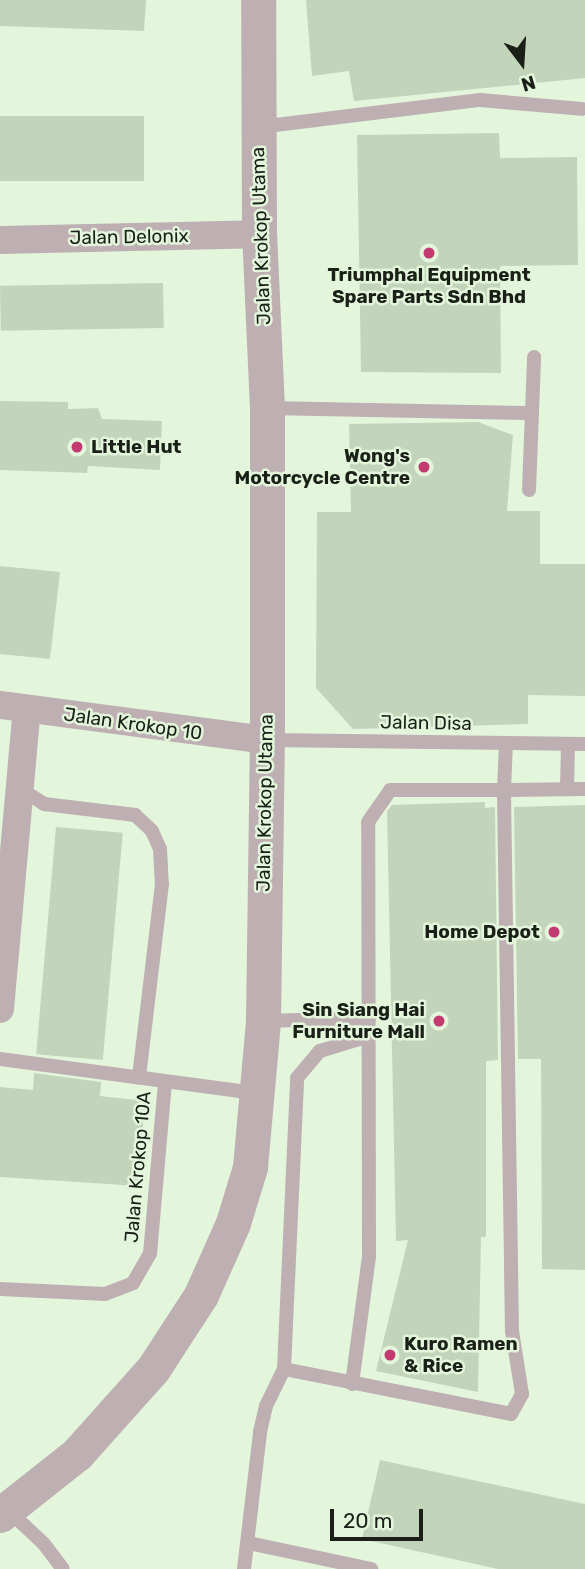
<!DOCTYPE html>
<style>
body{margin:0}
#map{position:relative;width:585px;height:1569px;overflow:hidden;background:#e3f6dc;font-family:Rubik,sans-serif}
div>[style]{position:absolute}
[style*='--x']{left:calc(var(--x)*1px);top:calc(var(--y)*1px);width:calc(var(--w)*1px);rotate:calc(var(--a)*1deg)}
.building>*{inset:0;background:#c2d5bb;transform-origin:0 0}
.service>*{height:14px;margin:-7px;padding:0 7px;transform-origin:7px;border-radius:7px;background:#beafb3}
.minor>*{height:28px;margin:-14px;padding:0 14px;transform-origin:14px;border-radius:14px;background:#beafb3}
.tertiary>*{height:35px;margin:-17.5px;padding:0 17.5px;transform-origin:17.5px;border-radius:17.5px;background:#beafb3}
.dots>*{width:19px;height:19px;translate:-50% -50%;box-sizing:border-box;border:4px solid #e3f6dc;border-radius:50%}
span{translate:-50% -50%;white-space:nowrap;text-align:center;line-height:1.15;-webkit-text-stroke:5px #e3f6dc;paint-order:stroke}
.street-label{font-size:19px;color:#1a2017}
.poi-label{font-size:19px;color:#1a2017;font-weight:700}
.left{translate:0 -50%;text-align:left}
.right{translate:-100% -50%;text-align:right}
.north{position:absolute;left:487px;top:28px;width:70px;height:70px;-webkit-text-stroke:5px #e3f6dc;paint-order:stroke;rotate:163deg;font-size:19px;font-weight:700;line-height:28px;text-align:center;color:#1a2017}
.north::after{content:'';display:block;margin:auto;width:24px;height:32px;background:#1a2017;clip-path:polygon(50% 0,100% 100%,50% 72%,0 100%)}
.scale{position:absolute;left:330px;top:1509px;width:93px;height:32px;box-sizing:border-box;border:4px solid #1a2017;border-top:0;padding-left:9px;font-size:21px;line-height:24px;white-space:nowrap;color:#1a2017;-webkit-text-stroke:5px #e3f6dc;paint-order:stroke}
</style>
<div id="map">
<div class="building">
<div style="clip-path:polygon(0 0,146px 0,144px 31px,0 26px)"></div>
<div style="clip-path:polygon(306px 0,585px 0,585px 78px,354px 101px,349px 71px,312px 76px)"></div>
<div style="left:144px;top:116px;width:65px;height:144px;rotate:90deg"></div>
<div style="clip-path:polygon(499px 133px,500px 158px,577px 157px,578px 265px,500px 266px,501px 373px,361px 372px,357px 135px)"></div>
<div style="left:163px;top:283px;width:45px;height:163px;rotate:89deg"></div>
<div style="clip-path:polygon(0 401px,68px 402px,68px 409px,98px 408px,102px 419px,162px 421px,160px 470px,88px 466px,87px 473px,0 470px)"></div>
<div style="clip-path:polygon(478px 422px,513px 435px,507px 511px,540px 511px,540px 564px,585px 564px,585px 696px,528px 695px,528px 724px,353px 729px,316px 688px,317px 512px,351px 512px,349px 424px)"></div>
<div style="clip-path:polygon(0 566px,60px 572px,50px 659px,0 654px)"></div>
<div style="clip-path:polygon(485px 802px,485px 808px,495px 807px,498px 1060px,486px 1061px,486px 1237px,481px 1237px,478px 1392px,376px 1371px,408px 1240px,396px 1241px,387px 811px,392px 805px)"></div>
<div style="clip-path:polygon(585px 805px,585px 1270px,542px 1269px,541px 1059px,518px 1059px,514px 807px)"></div>
<div style="left:56px;top:827px;width:67px;height:228px;rotate:5deg"></div>
<div style="clip-path:polygon(34px 1073px,101px 1082px,100px 1096px,137px 1100px,144px 1112px,138px 1186px,0 1177px,0 1087px,33px 1090px)"></div>
<div style="clip-path:polygon(380px 1460px,585px 1504px,585px 1569px,498px 1569px,362px 1539px)"></div>
</div>
<div class="service">
<div style="--x:259;--y:127;--w:223;--a:-7"></div>
<div style="--x:480;--y:100;--w:102;--a:5"></div>
<div style="--x:267;--y:408;--w:265;--a:1.1"></div>
<div style="--x:529;--y:490;--w:133;--a:-87.8"></div>
<div style="--x:267;--y:740;--w:318;--a:0.7"></div>
<div style="--x:21;--y:789;--w:27;--a:33"></div>
<div style="--x:44;--y:804;--w:92;--a:6.9"></div>
<div style="--x:135;--y:815;--w:23;--a:43"></div>
<div style="--x:152;--y:831;--w:20;--a:66"></div>
<div style="--x:160;--y:849;--w:35;--a:87"></div>
<div style="--x:162;--y:884;--w:195;--a:96.8"></div>
<div style="--x:567;--y:789;--w:45;--a:-88.7"></div>
<div style="--x:263;--y:1021;--w:106;--a:-1.6"></div>
<div style="--x:0;--y:1059;--w:257;--a:7.6"></div>
<div style="--x:0;--y:1289;--w:105;--a:2.7"></div>
<div style="--x:105;--y:1294;--w:30;--a:-21"></div>
<div style="--x:133;--y:1283;--w:34;--a:-60"></div>
<div style="--x:150;--y:1254;--w:172;--a:-85"></div>
<div style="--x:284;--y:1369;--w:231;--a:11.2"></div>
<div style="--x:511;--y:1414;--w:23;--a:-61"></div>
<div style="--x:522;--y:1394;--w:64;--a:-99"></div>
<div style="--x:512;--y:1331;--w:541;--a:-90.85"></div>
<div style="--x:504;--y:790;--w:81;--a:-0.7"></div>
<div style="--x:352;--y:1384;--w:128;--a:-82.4"></div>
<div style="--x:369;--y:1257;--w:435;--a:-90.1"></div>
<div style="--x:368;--y:822;--w:39;--a:-55"></div>
<div style="--x:390;--y:790;--w:114;--a:0"></div>
<div style="--x:504;--y:790;--w:47;--a:-87.6"></div>
<div style="--x:9;--y:1511;--w:48;--a:43.3"></div>
<div style="--x:44;--y:1544;--w:31;--a:53"></div>
<div style="--x:249;--y:1543;--w:125;--a:12"></div>
<div style="--x:244;--y:1569;--w:138;--a:-83.3"></div>
<div style="--x:260;--y:1432;--w:27;--a:-77"></div>
<div style="--x:266;--y:1406;--w:41;--a:-64.1"></div>
<div style="--x:284;--y:1369;--w:291;--a:-87.4"></div>
<div style="--x:297;--y:1078;--w:35;--a:-50"></div>
<div style="--x:320;--y:1051;--w:51;--a:-17"></div>
</div>
<div class="minor">
<div style="--x:0;--y:240;--w:259;--a:-1.3"></div>
<div style="--x:0;--y:705;--w:269;--a:7.5"></div>
<div style="--x:0;--y:1009;--w:301;--a:-84.9"></div>
</div>
<div class="tertiary">
<div style="--x:0;--y:1515;--w:98;--a:-38.4"></div>
<div style="--x:77;--y:1454;--w:114;--a:-48.2"></div>
<div style="--x:153;--y:1369;--w:88;--a:-57"></div>
<div style="--x:201;--y:1295;--w:79;--a:-66"></div>
<div style="--x:233;--y:1223;--w:59;--a:-73.1"></div>
<div style="--x:250;--y:1167;--w:147;--a:-84.9"></div>
<div style="--x:263;--y:1021;--w:281;--a:-89.2"></div>
<div style="--x:267;--y:740;--w:332;--a:-90"></div>
<div style="--x:267;--y:408;--w:174;--a:-92.6"></div>
<div style="--x:259;--y:234;--w:234;--a:-90.2"></div>
</div>
<div class="dots">
<div style="left:429px;top:253px;background:#c33972"></div>
<div style="left:77px;top:447px;background:#c33972"></div>
<div style="left:424px;top:467px;background:#c33972"></div>
<div style="left:554px;top:932px;background:#c33972"></div>
<div style="left:439px;top:1021px;background:#c33972"></div>
<div style="left:390px;top:1355px;background:#c33972"></div>
</div>
<div class="street-label">
<span style="left:261px;top:236px;rotate:-92deg">Jalan Krokop Utama</span>
<span style="left:129px;top:237px;rotate:-1deg">Jalan Delonix</span>
<span style="left:426px;top:723px;rotate:1deg">Jalan Disa</span>
<span style="left:133px;top:724px;rotate:8deg">Jalan Krokop 10</span>
<span style="left:265px;top:803px;rotate:-89deg">Jalan Krokop Utama</span>
<span style="left:138px;top:1167px;rotate:-85deg">Jalan Krokop 10A</span>
</div>
<div class="poi-label">
<span style="left:429px;top:286px">Triumphal Equipment<br>Spare Parts Sdn Bhd</span>
<span class="left" style="left:91px;top:447px">Little Hut</span>
<span class="right" style="left:410px;top:467px">Wong's<br>Motorcycle Centre</span>
<span class="right" style="left:540px;top:932px">Home Depot</span>
<span class="right" style="left:425px;top:1021px">Sin Siang Hai<br>Furniture Mall</span>
<span class="left" style="left:404px;top:1355px">Kuro Ramen<br>&amp; Rice</span>
</div>
<div class="north">N</div>
<div class="scale">20 m</div>
</div>
